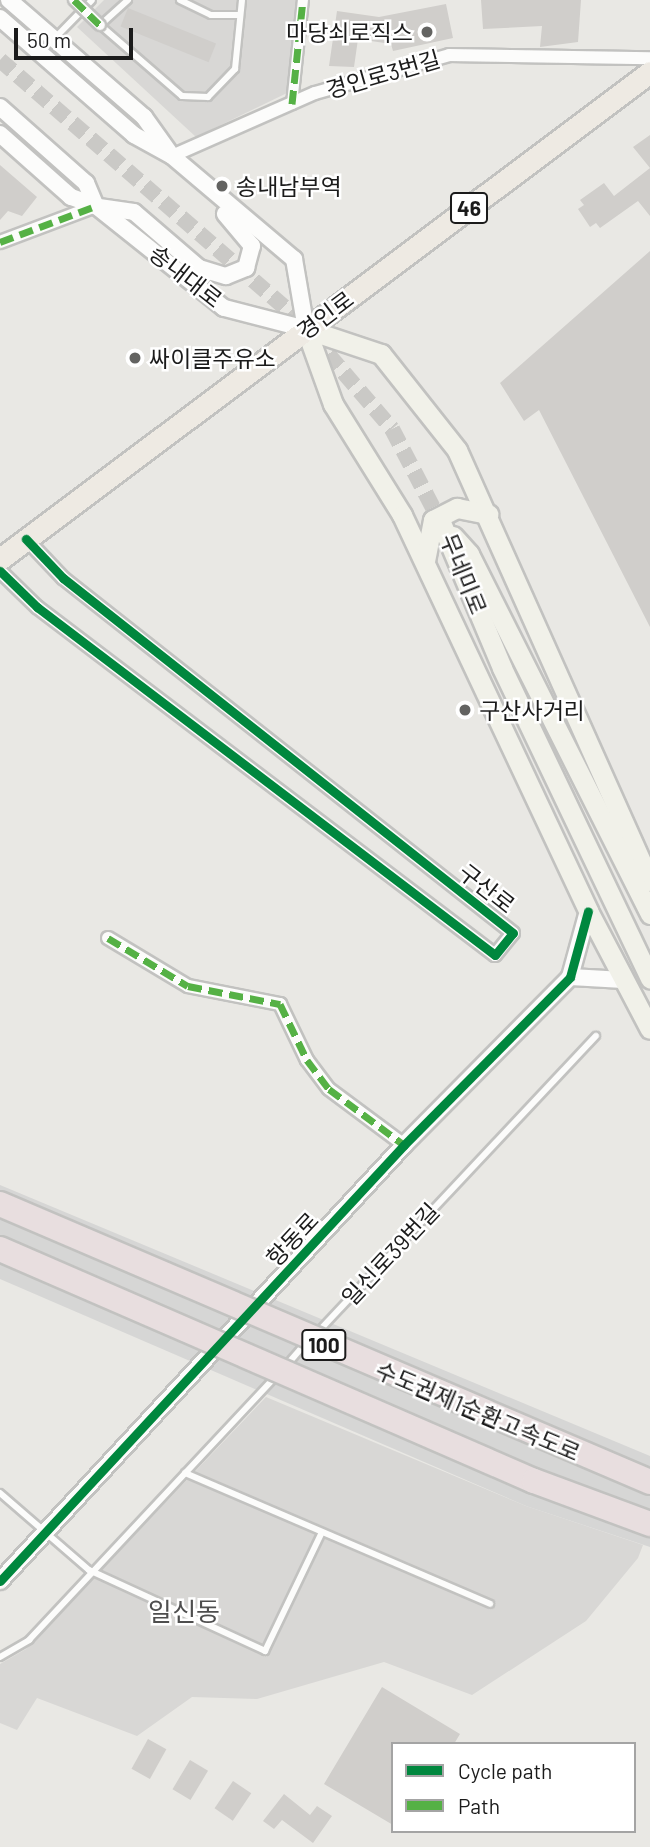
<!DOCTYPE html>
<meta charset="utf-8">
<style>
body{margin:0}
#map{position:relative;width:650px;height:1847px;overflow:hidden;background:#e9e8e4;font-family:Barlow,"Noto Sans KR",sans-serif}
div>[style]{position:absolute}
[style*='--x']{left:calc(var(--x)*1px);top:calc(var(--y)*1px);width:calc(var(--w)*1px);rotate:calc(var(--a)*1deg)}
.residential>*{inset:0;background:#d8d7d5}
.pier>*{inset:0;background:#d6d6d5}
.building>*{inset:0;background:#d0cecb;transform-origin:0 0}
.tertiary-tunnel>*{height:16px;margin-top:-8px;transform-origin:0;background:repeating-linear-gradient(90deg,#cac9c6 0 16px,transparent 0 24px)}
.roads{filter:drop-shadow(2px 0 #c2c2c0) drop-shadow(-2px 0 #c2c2c0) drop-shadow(0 2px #c2c2c0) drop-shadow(0 -2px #c2c2c0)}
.service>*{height:6px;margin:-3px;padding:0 3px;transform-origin:3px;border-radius:3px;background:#fcfcfb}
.pedestrian>*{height:10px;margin:-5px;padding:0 5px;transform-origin:5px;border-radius:5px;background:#fcfcfb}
.minor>*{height:12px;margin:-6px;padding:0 6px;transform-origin:6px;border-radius:6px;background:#fcfcfb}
.tertiary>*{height:16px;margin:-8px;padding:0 8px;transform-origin:8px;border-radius:8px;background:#fcfcfb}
.secondary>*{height:19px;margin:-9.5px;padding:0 9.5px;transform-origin:9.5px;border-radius:9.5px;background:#f1f1e9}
.primary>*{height:21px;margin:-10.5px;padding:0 10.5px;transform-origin:10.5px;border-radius:10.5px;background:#eeeae3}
.bridges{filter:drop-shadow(2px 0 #c2c2c0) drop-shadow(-2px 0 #c2c2c0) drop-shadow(0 2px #c2c2c0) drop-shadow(0 -2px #c2c2c0)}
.pedestrian-bridge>*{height:10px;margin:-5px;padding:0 5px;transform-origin:5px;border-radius:5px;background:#fcfcfb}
.motorway-bridge>*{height:24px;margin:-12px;padding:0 12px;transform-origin:12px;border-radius:12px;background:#e8dedf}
.quiet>*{height:7px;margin-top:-3.5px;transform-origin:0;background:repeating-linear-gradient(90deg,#55b145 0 14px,transparent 0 21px)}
.cycleway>*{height:9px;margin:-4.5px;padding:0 4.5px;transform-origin:4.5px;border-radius:4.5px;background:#00873e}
.dots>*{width:19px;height:19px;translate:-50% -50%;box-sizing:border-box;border:4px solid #fff;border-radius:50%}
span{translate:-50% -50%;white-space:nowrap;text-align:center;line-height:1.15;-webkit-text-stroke:5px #fff;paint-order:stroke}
.shield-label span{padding:2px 5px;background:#fff;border:2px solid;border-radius:5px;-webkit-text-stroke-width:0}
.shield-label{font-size:21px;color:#1b1b1b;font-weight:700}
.poi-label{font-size:23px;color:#1b1b1b}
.right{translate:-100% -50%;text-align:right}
.left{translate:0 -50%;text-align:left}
.street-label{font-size:23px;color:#1b1b1b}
.quarter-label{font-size:26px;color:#4e4e4e}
.legend{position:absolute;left:391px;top:1742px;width:245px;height:91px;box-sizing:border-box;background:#fff;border:2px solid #a4a4a4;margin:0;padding:9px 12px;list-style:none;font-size:21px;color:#1b1b1b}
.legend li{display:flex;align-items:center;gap:14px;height:35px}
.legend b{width:35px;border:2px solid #a4a4a4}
.scale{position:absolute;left:14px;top:28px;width:119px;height:32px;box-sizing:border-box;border:4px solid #1b1b1b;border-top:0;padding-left:9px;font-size:21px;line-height:24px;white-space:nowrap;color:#1b1b1b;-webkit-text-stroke:5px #fff;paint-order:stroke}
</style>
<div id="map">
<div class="residential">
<div style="clip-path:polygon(104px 0,299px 0,287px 93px,196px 137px,77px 27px)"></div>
<div style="clip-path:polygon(266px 1397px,526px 1506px,643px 1545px,638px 1558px,586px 1621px,472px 1695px,384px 1662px,257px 1699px,192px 1697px,137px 1736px,37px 1698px,17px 1730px,0 1723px,0 1664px,26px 1649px)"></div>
</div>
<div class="pier">
<div style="clip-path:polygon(0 1185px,650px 1456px,650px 1547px,526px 1506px,0 1279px)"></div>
</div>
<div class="building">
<div style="clip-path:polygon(481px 0,581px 0,578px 42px,540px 47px,542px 26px,483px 29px)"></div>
<div style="clip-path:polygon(446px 4px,453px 38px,393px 51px,391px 44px,358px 39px,354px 67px,329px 66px,337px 11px,379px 17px)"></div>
<div style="left:128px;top:8px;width:95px;height:20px;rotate:22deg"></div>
<div style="clip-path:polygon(650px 135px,650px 216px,638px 201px,600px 228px,596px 223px,590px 227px,578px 209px,584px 205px,580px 200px,604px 183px,614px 196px,650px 168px,633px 147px)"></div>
<div style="clip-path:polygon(0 165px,37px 197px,22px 216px,8px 211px,0 220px)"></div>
<div style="clip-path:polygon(650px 251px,650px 627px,539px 410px,524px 421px,500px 383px)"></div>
<div style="clip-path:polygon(382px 1687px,460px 1734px,454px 1744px,393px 1744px,393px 1825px,324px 1784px)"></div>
<div style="left:148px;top:1739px;width:21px;height:34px;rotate:29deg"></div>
<div style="left:190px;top:1760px;width:21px;height:34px;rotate:31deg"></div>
<div style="left:233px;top:1781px;width:22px;height:33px;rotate:34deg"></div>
<div style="clip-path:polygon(284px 1794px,310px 1815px,317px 1806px,332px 1816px,313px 1843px,282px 1820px,274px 1829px,263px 1821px)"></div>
</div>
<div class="tertiary-tunnel">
<div style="--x:0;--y:60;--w:393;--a:41"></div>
<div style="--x:297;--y:318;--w:146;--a:49.4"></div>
<div style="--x:392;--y:429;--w:108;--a:62.5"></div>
</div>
<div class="roads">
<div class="service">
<div style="--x:128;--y:0;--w:38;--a:138"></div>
<div style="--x:100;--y:25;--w:108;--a:40.9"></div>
<div style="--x:182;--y:96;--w:26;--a:2"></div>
<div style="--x:208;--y:97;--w:39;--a:-46"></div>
<div style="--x:235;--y:69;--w:69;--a:-84.2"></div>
<div style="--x:180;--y:0;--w:34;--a:26"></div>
<div style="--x:211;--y:15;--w:28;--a:0"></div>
<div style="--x:54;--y:39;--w:54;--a:-45.7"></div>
<div style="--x:316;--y:1334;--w:409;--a:-46.8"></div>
<div style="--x:285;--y:1367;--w:35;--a:-49"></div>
<div style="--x:185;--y:1473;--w:332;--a:23.2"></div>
<div style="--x:0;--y:1493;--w:118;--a:40.9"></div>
<div style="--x:89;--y:1570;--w:194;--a:24.7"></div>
<div style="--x:265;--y:1651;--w:130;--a:-64.4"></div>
<div style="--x:0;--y:1657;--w:34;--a:-30"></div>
<div style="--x:29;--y:1640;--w:363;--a:-46.9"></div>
</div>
<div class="pedestrian">
<div style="--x:292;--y:104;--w:105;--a:-84"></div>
</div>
<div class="minor">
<div style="--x:172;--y:156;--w:156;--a:-23.8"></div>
<div style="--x:315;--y:93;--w:139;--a:-15.8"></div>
<div style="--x:449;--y:55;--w:201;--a:0.9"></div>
<div style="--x:0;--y:242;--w:103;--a:-20.6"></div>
<div style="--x:0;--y:571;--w:52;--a:44.2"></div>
<div style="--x:37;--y:607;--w:575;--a:37.23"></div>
<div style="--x:495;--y:955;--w:28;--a:-51"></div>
<div style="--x:513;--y:933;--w:573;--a:-141.73"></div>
<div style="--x:63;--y:578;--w:54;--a:-133.5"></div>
<div style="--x:108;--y:938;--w:93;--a:31"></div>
<div style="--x:188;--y:986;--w:94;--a:11.1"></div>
<div style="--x:280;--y:1004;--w:62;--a:64.3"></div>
<div style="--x:307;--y:1060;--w:36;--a:53"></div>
<div style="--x:329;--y:1089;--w:94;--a:36.7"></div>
</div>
<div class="tertiary">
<div style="--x:9;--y:0;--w:179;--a:40.9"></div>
<div style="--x:144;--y:117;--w:43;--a:54.5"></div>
<div style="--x:0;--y:18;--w:178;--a:41.1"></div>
<div style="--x:134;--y:135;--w:43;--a:28.9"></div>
<div style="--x:172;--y:156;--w:160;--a:40.2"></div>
<div style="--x:294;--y:259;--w:71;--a:80.3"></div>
<div style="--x:306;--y:329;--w:85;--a:-165.6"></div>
<div style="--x:224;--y:308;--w:164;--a:-141.4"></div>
<div style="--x:96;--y:206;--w:27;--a:-160"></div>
<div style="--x:71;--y:197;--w:95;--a:-138.4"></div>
<div style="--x:0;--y:107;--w:115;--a:41.5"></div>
<div style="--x:86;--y:183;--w:25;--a:67"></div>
<div style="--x:99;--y:207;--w:35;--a:8"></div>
<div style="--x:134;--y:212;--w:86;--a:40.7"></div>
<div style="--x:199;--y:268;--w:28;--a:17"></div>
<div style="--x:226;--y:276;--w:22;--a:-22"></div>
<div style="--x:246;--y:268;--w:23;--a:-75"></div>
<div style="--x:252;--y:246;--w:42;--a:-130.2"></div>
<div style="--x:570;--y:977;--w:54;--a:3.2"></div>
<div style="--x:0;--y:1581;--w:594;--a:-47.18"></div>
<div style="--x:404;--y:1145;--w:236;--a:-45.3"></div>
<div style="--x:570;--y:977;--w:68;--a:-74.7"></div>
</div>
<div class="secondary">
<div style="--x:306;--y:329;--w:80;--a:70.2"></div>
<div style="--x:333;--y:404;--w:131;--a:58.1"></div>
<div style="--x:402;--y:515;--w:438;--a:64.8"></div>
<div style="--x:588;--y:911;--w:133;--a:62.3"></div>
<div style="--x:306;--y:329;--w:79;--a:18.4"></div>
<div style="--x:381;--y:354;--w:122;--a:51.6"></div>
<div style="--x:457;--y:450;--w:472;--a:65.9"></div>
<div style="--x:442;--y:525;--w:155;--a:67.2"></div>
<div style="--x:502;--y:668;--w:344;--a:64.5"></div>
<div style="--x:453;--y:536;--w:24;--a:48"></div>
<div style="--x:469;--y:554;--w:403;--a:63.3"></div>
<div style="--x:425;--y:561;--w:42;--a:-79"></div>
<div style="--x:433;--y:520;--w:27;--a:-27"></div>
<div style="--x:457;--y:508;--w:32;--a:11"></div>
</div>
<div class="primary">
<div style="--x:0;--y:559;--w:812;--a:-36.84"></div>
</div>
</div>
<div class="bridges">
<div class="pedestrian-bridge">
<div style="--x:74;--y:0;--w:36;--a:44"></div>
</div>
<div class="motorway-bridge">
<div style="--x:0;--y:1204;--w:707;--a:23.16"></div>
<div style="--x:0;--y:1249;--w:582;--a:23.48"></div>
<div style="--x:534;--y:1481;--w:124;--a:20.3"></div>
</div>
</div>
<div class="quiet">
<div style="--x:74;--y:0;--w:36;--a:44"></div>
<div style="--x:292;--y:104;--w:105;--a:-84"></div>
<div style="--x:0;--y:242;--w:103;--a:-20.6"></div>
<div style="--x:108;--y:938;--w:93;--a:31"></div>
<div style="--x:188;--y:986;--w:94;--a:11.1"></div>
<div style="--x:280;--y:1004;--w:62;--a:64.3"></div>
<div style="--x:307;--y:1060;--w:36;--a:53"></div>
<div style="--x:329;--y:1089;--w:94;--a:36.7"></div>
</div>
<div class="cycleway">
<div style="--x:0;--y:571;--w:52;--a:44.2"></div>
<div style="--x:37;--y:607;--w:575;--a:37.23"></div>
<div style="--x:495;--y:955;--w:28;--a:-51"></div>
<div style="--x:513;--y:933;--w:573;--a:-141.73"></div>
<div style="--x:63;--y:578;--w:54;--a:-133.5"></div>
<div style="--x:0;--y:1581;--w:594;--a:-47.18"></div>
<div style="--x:404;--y:1145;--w:236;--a:-45.3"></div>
<div style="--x:570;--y:977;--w:68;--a:-74.7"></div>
</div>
<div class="dots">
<div style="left:427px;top:32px;background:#636361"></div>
<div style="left:222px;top:186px;background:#636361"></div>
<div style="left:135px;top:358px;background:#636361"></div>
<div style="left:465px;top:710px;background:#636361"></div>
</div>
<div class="shield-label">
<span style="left:469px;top:208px">46</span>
<span style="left:324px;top:1345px">100</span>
</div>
<div class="poi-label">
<span class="right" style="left:413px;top:32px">마당쇠로직스</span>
<span class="left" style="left:236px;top:186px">송내남부역</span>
<span class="left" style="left:149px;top:358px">싸이클주유소</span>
<span class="left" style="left:479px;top:710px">구산사거리</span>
</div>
<div class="street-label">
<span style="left:383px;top:74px;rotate:-16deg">경인로3번길</span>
<span style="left:186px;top:276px;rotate:38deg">송내대로</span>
<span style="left:325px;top:315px;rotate:-37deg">경인로</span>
<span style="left:464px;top:574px;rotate:68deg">무네미로</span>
<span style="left:487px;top:888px;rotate:38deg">구산로</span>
<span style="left:292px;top:1239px;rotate:-47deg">항동로</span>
<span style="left:390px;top:1254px;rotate:-47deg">일신로39번길</span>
<span style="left:478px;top:1411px;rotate:23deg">수도권제1순환고속도로</span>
</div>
<div class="quarter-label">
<span style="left:184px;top:1611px">일신동</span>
</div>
<ul class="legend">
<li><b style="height:9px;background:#00873e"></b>Cycle path</li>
<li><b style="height:9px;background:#55b145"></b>Path</li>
</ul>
<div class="scale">50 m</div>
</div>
